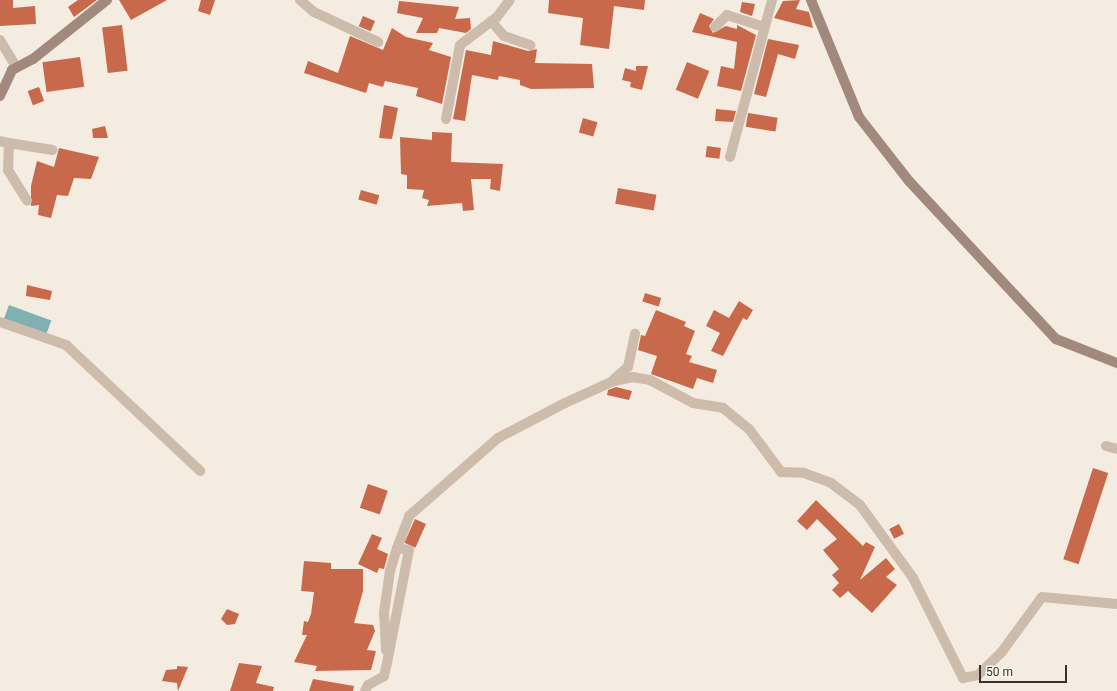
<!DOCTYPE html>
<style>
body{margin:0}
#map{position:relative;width:1117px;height:691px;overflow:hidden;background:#f4ebe1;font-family:Roboto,sans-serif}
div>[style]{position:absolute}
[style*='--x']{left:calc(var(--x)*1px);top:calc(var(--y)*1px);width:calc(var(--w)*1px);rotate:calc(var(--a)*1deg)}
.water>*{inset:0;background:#7fb0b2;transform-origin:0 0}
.building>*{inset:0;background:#c8694b;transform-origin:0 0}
.street>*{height:10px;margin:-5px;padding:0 5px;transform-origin:5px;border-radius:5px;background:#cdbbac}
.secondary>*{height:10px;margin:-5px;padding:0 5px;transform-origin:5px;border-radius:5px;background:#a18a7d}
span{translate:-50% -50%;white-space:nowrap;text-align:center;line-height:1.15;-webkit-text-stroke:3.5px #fbf5ee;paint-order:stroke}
.scale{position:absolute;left:979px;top:665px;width:88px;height:18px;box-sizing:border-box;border:2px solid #3b302b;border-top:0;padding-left:5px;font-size:12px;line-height:14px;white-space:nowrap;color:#3b302b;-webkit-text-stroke:3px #fbf5ee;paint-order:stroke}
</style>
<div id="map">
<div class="water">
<div style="left:9px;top:305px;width:45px;height:15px;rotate:20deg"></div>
</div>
<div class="building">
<div style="clip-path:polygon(0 0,13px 0,13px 8px,35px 6px,36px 24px,0 26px)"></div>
<div style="clip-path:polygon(78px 0,97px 0,74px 17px,68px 7px)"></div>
<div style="clip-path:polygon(119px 0,167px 0,131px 20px)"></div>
<div style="clip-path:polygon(201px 0,215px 0,210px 15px,198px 11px)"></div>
<div style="clip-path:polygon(549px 0,645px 0,644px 10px,614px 6px,609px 49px,580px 45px,583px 18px,548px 13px)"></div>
<div style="clip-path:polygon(800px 0,796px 9px,809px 12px,813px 28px,774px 18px,783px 1px)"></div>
<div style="clip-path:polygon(399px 1px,459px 7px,455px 19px,470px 18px,471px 29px,466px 33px,439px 28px,437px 33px,416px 33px,423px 18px,397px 13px)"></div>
<div style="clip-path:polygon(742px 2px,755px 4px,752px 16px,740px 12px)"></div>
<div style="clip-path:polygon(700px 13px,714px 19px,709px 26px,713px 33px,726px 26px,737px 29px,737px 25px,756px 35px,741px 91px,717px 86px,721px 66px,734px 69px,737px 42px,692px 32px)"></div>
<div style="left:363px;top:16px;width:13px;height:11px;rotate:23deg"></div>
<div style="left:122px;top:25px;width:46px;height:20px;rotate:83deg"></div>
<div style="clip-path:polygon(392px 28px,406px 37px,433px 43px,429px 50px,451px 57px,442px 104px,416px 96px,418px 88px,385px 81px,383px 87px,369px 83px,366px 93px,304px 73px,308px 61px,338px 73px,350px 36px,383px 50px)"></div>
<div style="clip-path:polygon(768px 39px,799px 45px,795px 59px,778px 54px,766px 97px,754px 94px)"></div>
<div style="clip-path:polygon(493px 41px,528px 51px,537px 49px,535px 63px,592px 64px,594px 88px,531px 89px,520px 85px,520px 80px,499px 76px,498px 80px,472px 75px,465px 121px,453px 119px,466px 50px,491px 55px)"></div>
<div style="left:80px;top:57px;width:30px;height:38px;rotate:82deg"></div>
<div style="left:687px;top:62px;width:24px;height:30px;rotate:22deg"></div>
<div style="clip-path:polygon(636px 66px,648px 66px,642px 90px,630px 87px,631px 82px,622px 80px,625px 68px,636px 71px)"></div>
<div style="left:39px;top:87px;width:15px;height:12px;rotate:70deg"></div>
<div style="clip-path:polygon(384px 105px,398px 108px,392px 139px,379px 138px)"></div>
<div style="clip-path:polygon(716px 109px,736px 111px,733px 122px,715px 121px)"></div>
<div style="left:748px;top:113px;width:30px;height:14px;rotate:9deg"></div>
<div style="left:583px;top:118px;width:15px;height:15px;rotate:16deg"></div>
<div style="clip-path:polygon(105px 126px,108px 138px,93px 138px,92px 129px)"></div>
<div style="clip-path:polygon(432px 132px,452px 133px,451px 162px,503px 164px,500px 191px,490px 189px,491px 179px,471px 179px,474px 210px,463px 211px,462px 203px,427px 206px,429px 200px,422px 198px,424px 190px,407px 189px,407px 175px,401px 174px,400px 137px,432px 140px)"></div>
<div style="left:707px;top:146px;width:14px;height:11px;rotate:8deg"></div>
<div style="clip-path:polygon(59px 148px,99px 157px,91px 179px,74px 178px,68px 196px,57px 195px,51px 218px,38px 215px,39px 205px,31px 206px,31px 186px,37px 161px,54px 167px)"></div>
<div style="left:618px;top:188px;width:39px;height:16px;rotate:10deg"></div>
<div style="left:361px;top:190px;width:19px;height:10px;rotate:16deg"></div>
<div style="clip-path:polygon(27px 285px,52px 291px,50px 300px,26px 296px)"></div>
<div style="left:645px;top:293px;width:17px;height:9px;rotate:17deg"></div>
<div style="clip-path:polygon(739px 301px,753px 310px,747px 320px,743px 318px,723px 356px,711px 351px,720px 333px,706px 326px,714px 310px,729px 318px)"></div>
<div style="clip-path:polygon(656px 310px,686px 322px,684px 326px,695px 331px,686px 354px,692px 356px,689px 362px,717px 370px,713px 383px,697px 378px,693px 389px,651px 374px,657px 356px,638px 350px,641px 335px,645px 336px)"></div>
<div style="clip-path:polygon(616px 387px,632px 391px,629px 400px,607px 395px,608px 390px)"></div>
<div style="left:1093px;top:468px;width:16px;height:96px;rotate:18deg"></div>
<div style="left:368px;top:484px;width:21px;height:25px;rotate:19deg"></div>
<div style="clip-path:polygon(816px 500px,863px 546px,866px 542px,875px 547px,860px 580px,886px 558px,895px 569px,886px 577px,897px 585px,872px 613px,848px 591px,840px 598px,832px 590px,839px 583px,832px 575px,839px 569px,823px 550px,837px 539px,817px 519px,807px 530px,797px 521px)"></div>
<div style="left:415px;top:519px;width:12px;height:26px;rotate:24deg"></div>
<div style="left:899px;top:524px;width:11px;height:11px;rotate:63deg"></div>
<div style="clip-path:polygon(372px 534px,382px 538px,377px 549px,388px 554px,384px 569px,379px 568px,377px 573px,358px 564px)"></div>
<div style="clip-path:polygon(304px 561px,331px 563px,331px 569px,363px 569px,363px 591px,354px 623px,373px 625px,375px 631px,367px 650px,376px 651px,371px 670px,315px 671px,317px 666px,294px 662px,307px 635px,302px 635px,304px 621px,308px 622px,311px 614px,314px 592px,301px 591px)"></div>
<div style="clip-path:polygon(227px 609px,239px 614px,235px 624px,227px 625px,221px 619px)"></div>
<div style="clip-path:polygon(239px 663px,262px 666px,256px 683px,274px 687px,273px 691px,230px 691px)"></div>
<div style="clip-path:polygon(177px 666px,188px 667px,178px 691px,177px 683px,162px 681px,166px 670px,177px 669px)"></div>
<div style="clip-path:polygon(313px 679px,354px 686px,353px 691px,309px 691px)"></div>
</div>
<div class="street">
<div style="--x:300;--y:0;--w:18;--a:41"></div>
<div style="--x:314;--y:12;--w:71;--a:25.1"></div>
<div style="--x:491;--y:21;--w:20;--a:49"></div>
<div style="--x:504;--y:36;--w:28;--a:19"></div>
<div style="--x:715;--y:27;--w:17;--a:-45"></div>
<div style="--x:727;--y:15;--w:39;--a:18"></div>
<div style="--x:0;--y:40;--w:31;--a:59"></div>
<div style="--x:446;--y:119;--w:75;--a:-79.3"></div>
<div style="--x:460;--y:45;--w:46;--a:-37.1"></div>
<div style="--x:497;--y:17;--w:21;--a:-53"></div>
<div style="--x:0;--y:141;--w:9;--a:13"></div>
<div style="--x:9;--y:143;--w:27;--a:92"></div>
<div style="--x:8;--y:170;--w:36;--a:58"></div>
<div style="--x:9;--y:143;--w:44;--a:9.2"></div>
<div style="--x:730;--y:157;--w:163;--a:-75"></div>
<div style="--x:0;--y:322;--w:70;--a:19.2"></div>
<div style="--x:66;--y:345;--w:184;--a:43.2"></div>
<div style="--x:614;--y:379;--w:18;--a:-41"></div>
<div style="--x:628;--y:367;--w:34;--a:-78"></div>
<div style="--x:1106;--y:446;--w:11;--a:15"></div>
<div style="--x:386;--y:650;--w:37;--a:-93"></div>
<div style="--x:384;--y:613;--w:42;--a:-81.9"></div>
<div style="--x:390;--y:571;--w:24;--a:-73"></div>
<div style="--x:365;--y:691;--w:7;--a:-63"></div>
<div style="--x:368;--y:685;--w:18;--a:-29"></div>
<div style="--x:384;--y:676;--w:13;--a:-77"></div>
<div style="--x:387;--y:663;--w:115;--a:-79"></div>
<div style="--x:409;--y:550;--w:12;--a:-171"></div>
<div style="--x:397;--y:548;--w:34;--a:-69"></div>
<div style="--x:409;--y:516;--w:118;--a:-41.2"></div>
<div style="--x:498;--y:438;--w:76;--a:-27.6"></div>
<div style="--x:565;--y:403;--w:51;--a:-24.5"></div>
<div style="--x:611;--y:382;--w:22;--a:-13"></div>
<div style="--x:632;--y:377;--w:18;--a:9"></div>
<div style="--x:650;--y:380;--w:49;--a:28.1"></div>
<div style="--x:693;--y:403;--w:30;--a:9"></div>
<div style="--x:723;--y:408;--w:33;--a:39"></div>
<div style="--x:749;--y:429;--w:54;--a:53.3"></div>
<div style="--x:781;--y:472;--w:23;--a:2"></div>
<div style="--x:804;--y:473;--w:29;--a:20"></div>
<div style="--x:831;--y:483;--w:36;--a:37"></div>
<div style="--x:860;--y:505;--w:90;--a:54"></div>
<div style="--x:913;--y:578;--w:112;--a:63.4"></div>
<div style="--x:963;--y:678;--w:15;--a:-11"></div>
<div style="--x:978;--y:675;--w:32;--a:-44"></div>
<div style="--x:1001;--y:653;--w:69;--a:-53.8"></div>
<div style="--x:1042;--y:597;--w:75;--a:5.3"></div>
</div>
<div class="secondary">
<div style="--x:811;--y:0;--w:126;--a:67.7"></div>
<div style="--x:859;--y:117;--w:81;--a:52"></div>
<div style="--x:909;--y:181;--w:216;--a:47.1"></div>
<div style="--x:1056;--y:339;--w:66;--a:21.5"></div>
<div style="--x:0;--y:96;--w:29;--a:-65"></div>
<div style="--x:12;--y:70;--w:24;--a:-28"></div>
<div style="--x:33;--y:59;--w:95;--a:-38.6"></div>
</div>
<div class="scale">50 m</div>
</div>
